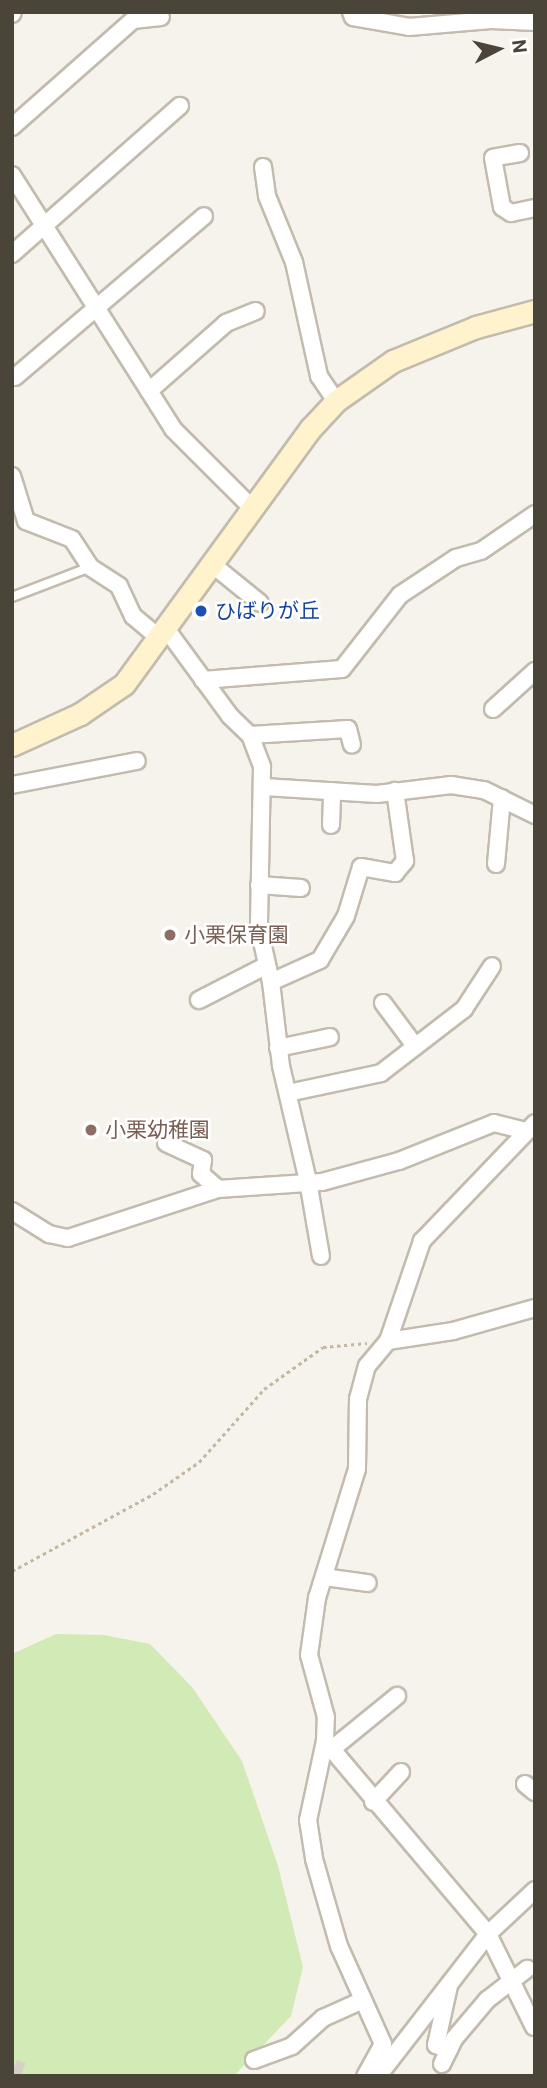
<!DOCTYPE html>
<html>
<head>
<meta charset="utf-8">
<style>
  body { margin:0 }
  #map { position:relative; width:547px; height:2088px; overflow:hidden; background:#f6f3ec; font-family:Roboto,"Noto Sans JP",sans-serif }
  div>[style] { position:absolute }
  .green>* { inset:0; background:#d2eab5 }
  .highway-tunnel>* { height:28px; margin-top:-14px; transform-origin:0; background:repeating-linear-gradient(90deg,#d4d0c8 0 28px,transparent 0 42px) }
  .path>* { height:2.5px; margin-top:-1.25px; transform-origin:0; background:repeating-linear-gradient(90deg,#c4b79f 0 3.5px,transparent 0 7px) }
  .roads { filter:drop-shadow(2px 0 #c2bbae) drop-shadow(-2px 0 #c2bbae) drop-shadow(0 2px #c2bbae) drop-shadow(0 -2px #c2bbae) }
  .lane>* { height:8px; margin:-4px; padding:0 4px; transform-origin:4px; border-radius:4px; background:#fff }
  .street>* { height:16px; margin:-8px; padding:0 8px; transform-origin:8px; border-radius:8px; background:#fff }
  .secondary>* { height:21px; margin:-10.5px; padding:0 10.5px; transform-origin:10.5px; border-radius:10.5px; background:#fff3cd }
  .dots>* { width:19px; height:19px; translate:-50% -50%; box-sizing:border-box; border:4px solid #fff; border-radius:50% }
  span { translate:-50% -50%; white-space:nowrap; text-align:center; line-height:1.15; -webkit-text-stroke:5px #fff; paint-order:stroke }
  .transit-label { font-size:21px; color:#164399 }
  .left { translate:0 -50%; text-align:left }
  .education-label { font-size:21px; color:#785e54 }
  .frame { position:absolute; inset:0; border:14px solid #4b4439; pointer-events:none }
  .north { position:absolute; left:463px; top:14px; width:70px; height:70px; -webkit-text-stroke:5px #fff; paint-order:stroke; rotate:83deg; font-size:19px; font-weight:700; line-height:28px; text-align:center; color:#4b4439 }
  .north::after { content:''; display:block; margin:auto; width:24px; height:32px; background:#4b4439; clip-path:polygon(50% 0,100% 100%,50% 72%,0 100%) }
</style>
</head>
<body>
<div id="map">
  <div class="green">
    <div style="clip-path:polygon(56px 1634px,104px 1635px,150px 1644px,192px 1687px,242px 1761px,278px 1866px,303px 1967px,291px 2016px,234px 2076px,12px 2076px,12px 1654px)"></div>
  </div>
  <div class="highway-tunnel">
    <div style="left:12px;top:2073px;width:9px;rotate:21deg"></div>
  </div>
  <div class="path">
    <div style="left:12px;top:1571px;width:161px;rotate:-28.6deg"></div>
    <div style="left:153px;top:1494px;width:56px;rotate:-34.8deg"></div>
    <div style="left:199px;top:1462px;width:98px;rotate:-48.3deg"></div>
    <div style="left:264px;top:1389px;width:72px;rotate:-35.4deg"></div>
    <div style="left:323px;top:1347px;width:44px;rotate:-5.2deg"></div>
  </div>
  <div class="roads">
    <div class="lane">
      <div style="left:12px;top:597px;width:84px;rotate:-21deg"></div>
    </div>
    <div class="street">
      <div style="left:351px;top:12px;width:5px;rotate:68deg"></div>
      <div style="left:353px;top:17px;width:57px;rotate:10.1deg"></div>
      <div style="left:409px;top:27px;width:82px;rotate:-4.9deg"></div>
      <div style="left:491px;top:20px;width:44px;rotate:2.6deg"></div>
      <div style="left:12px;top:14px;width:2px;rotate:-63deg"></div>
      <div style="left:12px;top:127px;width:162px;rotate:-41.5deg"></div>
      <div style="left:133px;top:20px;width:28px;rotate:-6deg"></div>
      <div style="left:520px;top:153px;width:27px;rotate:170deg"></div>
      <div style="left:493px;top:158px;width:50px;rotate:79.6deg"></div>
      <div style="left:502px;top:207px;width:11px;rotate:34deg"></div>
      <div style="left:511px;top:213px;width:25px;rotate:-12deg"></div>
      <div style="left:263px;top:167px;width:29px;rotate:82deg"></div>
      <div style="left:267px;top:196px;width:71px;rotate:67.8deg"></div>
      <div style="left:294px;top:262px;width:117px;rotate:77.6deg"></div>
      <div style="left:319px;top:376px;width:30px;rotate:56deg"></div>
      <div style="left:12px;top:175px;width:301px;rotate:57.6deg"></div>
      <div style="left:173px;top:429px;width:112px;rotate:45deg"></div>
      <div style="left:12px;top:254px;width:224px;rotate:-41.4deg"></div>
      <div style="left:15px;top:377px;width:248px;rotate:-40.4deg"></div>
      <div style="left:149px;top:391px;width:103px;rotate:-41.4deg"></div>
      <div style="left:226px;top:323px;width:32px;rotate:-22deg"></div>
      <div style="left:12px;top:476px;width:47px;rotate:72.7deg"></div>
      <div style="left:26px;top:521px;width:49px;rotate:21.4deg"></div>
      <div style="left:72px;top:539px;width:33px;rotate:57deg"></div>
      <div style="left:90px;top:567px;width:35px;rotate:33deg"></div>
      <div style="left:119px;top:586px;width:33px;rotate:65deg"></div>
      <div style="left:133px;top:616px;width:35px;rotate:40deg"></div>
      <div style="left:213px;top:565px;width:60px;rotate:39deg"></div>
      <div style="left:167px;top:630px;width:107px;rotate:53.8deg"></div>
      <div style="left:230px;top:716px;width:28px;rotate:44deg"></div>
      <div style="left:250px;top:735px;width:34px;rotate:69deg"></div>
      <div style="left:262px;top:767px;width:161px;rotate:91.1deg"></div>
      <div style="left:259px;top:928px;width:55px;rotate:77.5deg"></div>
      <div style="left:271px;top:982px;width:85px;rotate:83.2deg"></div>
      <div style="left:281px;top:1066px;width:118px;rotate:76.8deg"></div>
      <div style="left:308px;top:1181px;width:76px;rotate:80.2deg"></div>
      <div style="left:203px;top:680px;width:139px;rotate:-4.5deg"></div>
      <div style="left:342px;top:669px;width:94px;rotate:-51.9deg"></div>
      <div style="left:400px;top:595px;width:67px;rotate:-33.5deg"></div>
      <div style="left:456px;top:558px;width:26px;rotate:-16deg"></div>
      <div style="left:481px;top:551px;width:65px;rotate:-34.4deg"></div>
      <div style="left:493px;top:709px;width:57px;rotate:-42.1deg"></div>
      <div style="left:250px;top:735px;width:98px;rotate:-3.5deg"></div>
      <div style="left:348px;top:729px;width:16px;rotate:76deg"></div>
      <div style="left:12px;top:785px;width:127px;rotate:-10.9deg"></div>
      <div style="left:264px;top:787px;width:113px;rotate:3.5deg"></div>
      <div style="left:377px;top:794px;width:75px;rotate:-6.9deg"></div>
      <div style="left:451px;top:785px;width:33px;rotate:9deg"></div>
      <div style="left:484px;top:790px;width:57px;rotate:26.1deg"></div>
      <div style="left:331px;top:825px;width:34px;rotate:-88deg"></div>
      <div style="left:496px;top:864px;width:66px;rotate:-84.8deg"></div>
      <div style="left:259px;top:885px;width:42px;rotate:4.1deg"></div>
      <div style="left:271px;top:982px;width:54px;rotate:-24.2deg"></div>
      <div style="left:320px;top:960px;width:51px;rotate:-59.4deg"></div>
      <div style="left:346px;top:916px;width:51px;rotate:-73deg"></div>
      <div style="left:361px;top:867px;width:35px;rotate:10deg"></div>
      <div style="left:395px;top:873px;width:16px;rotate:-50deg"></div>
      <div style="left:405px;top:861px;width:71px;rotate:-98.1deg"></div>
      <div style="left:199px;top:1000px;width:76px;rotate:-27.2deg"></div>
      <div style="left:383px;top:1003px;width:54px;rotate:53.3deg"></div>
      <div style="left:278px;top:1048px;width:53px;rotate:-11.9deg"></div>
      <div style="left:288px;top:1093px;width:95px;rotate:-12.1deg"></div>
      <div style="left:381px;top:1073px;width:105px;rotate:-37.6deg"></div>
      <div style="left:464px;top:1009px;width:51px;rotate:-56.9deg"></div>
      <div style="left:166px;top:1143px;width:41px;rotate:24.7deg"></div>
      <div style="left:203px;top:1160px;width:14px;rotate:98deg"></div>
      <div style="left:201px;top:1174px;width:23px;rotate:41deg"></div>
      <div style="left:12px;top:1211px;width:44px;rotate:31.9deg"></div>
      <div style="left:49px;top:1234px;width:19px;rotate:12deg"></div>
      <div style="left:68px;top:1238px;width:158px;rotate:-18.1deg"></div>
      <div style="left:218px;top:1189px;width:104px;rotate:-3.9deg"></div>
      <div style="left:322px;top:1182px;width:80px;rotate:-15.3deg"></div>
      <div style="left:399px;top:1161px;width:102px;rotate:-21.8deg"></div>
      <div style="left:494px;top:1123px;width:33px;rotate:14deg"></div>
      <div style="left:388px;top:1341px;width:66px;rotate:-8.7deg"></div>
      <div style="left:453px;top:1331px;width:85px;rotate:-15.7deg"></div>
      <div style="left:324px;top:1577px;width:44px;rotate:7.8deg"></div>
      <div style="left:325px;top:1741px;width:81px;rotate:102.1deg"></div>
      <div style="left:308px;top:1820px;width:39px;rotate:81deg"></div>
      <div style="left:314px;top:1859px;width:91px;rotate:74deg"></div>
      <div style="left:339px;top:1946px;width:107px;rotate:65.8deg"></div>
      <div style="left:383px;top:2044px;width:37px;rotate:119deg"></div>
      <div style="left:332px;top:1749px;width:84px;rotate:-39.2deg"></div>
      <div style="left:525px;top:1784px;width:13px;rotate:39deg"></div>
      <div style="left:373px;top:1802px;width:41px;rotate:-47deg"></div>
      <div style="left:534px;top:2027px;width:104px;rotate:-116.3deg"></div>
      <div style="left:488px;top:1934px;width:253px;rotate:-130.2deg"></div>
      <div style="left:325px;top:1741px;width:24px;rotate:-88deg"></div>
      <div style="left:326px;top:1717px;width:64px;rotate:-105.3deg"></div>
      <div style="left:309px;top:1655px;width:58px;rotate:-82deg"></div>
      <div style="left:317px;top:1598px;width:135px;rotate:-72.8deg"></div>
      <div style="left:357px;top:1469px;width:70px;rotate:-89.2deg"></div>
      <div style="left:358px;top:1399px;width:34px;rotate:-75deg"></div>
      <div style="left:367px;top:1366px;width:33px;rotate:-50deg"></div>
      <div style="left:388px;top:1341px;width:106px;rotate:-71.2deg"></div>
      <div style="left:422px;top:1241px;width:163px;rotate:-46.2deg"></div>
      <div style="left:449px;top:2050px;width:14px;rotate:-159deg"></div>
      <div style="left:436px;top:2045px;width:60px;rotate:-77.6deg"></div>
      <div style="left:254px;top:2060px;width:40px;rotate:-20.2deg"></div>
      <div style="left:292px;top:2046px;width:42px;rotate:-42.1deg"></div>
      <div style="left:323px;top:2018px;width:44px;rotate:-24.2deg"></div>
      <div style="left:442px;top:2064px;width:28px;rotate:-64deg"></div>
      <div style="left:454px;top:2039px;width:51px;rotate:-49.8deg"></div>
      <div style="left:487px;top:2000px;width:51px;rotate:-37.8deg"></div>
      <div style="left:378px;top:2076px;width:180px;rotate:-52.2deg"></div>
      <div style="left:488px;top:1934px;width:64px;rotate:-43.1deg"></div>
    </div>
    <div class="secondary">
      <div style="left:12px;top:745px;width:75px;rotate:-24.5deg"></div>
      <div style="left:80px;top:714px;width:53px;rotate:-34.3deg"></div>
      <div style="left:124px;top:684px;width:316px;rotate:-53.9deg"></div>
      <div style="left:310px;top:429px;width:38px;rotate:-47deg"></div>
      <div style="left:336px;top:401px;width:70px;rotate:-35.1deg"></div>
      <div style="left:393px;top:361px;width:90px;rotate:-22.3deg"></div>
      <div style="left:476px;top:327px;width:61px;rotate:-15.2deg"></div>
    </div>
  </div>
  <div class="dots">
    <div style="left:201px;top:611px;background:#1a4fb4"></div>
    <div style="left:170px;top:935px;background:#8d6e63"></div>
    <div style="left:91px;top:1130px;background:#8d6e63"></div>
  </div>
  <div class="transit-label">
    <span class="left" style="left:215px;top:611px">ひばりが丘</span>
  </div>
  <div class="education-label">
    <span class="left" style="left:184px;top:935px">小栗保育園</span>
    <span class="left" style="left:105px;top:1130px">小栗幼稚園</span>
  </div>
  <div class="frame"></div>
  <div class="north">N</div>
</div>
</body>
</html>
